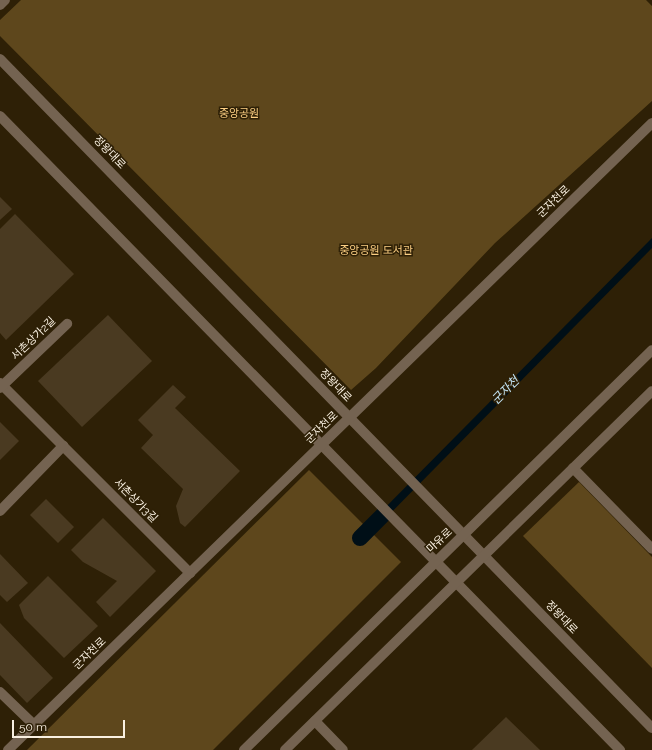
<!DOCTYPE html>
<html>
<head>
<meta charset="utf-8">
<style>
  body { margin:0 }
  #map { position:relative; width:652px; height:750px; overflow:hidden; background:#2e2006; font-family:Raleway,"Noto Sans KR",sans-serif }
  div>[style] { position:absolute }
  .green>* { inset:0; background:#5e471c }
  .water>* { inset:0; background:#000f17 }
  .canal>* { height:16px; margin:-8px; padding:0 8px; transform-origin:8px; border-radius:8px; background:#000f17 }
  .building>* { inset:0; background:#4a3a21 }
  .minor>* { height:10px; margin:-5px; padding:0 5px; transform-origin:5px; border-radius:5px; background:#746351 }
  span { translate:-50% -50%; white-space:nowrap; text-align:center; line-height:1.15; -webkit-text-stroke:3px #2e2006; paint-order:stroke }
  .park-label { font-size:11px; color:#fccf83 }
  .street-label { font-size:11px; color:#f9f0e1 }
  .water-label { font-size:12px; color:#c5e7f9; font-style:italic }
  .scale { position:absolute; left:12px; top:720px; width:113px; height:18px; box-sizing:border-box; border:2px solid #f9f0e1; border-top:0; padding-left:5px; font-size:12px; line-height:14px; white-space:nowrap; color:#f9f0e1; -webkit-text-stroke:3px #2e2006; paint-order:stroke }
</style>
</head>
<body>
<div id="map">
  <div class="green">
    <div style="clip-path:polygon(21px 0,646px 0,652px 6px,652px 101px,495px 243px,376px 368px,351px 390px,0 36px,0 20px)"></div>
    <div style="clip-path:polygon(309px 470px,401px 562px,213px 750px,27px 750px)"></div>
    <div style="clip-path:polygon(579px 482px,652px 557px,652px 668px,523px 536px)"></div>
  </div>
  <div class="water">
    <div style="clip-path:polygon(652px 238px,652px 248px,371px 533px,366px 527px)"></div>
  </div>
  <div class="canal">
    <div style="left:360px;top:538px;width:34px;rotate:-45deg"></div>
  </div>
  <div class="building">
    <div style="clip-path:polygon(0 197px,12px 209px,0 220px)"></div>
    <div style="clip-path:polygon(15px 214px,74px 274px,6px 340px,0 333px,0 229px)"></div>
    <div style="clip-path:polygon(108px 315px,152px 361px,82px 427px,38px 381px)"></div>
    <div style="clip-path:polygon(173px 385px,186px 397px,175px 408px,240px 471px,185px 527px,180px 523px,176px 506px,183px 489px,141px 448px,153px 435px,138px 420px)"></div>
    <div style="clip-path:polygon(0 422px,19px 441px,0 460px)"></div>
    <div style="clip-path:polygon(46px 499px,74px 527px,58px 543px,30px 515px)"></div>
    <div style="clip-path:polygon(103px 518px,156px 571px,110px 617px,96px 602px,117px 581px,83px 562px,71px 550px)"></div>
    <div style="clip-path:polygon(0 554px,28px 583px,7px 602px,0 595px)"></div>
    <div style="clip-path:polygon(48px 576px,98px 626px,64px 658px,24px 618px,19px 605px)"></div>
    <div style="clip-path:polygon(0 623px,53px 678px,27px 703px,0 675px)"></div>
    <div style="clip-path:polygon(506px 717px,540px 750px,472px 750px)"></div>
  </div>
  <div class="minor">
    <div style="left:0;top:5px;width:7px;rotate:-45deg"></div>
    <div style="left:0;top:59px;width:934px;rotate:45.74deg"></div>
    <div style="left:0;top:116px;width:887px;rotate:45.64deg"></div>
    <div style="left:0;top:383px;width:269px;rotate:45deg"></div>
    <div style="left:0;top:388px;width:93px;rotate:-43.7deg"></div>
    <div style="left:573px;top:468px;width:113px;rotate:45.7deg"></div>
    <div style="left:0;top:511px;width:91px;rotate:-45.9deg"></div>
    <div style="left:0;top:692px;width:47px;rotate:44.1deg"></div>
    <div style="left:315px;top:721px;width:40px;rotate:46deg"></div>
    <div style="left:8px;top:750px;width:899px;rotate:-44.23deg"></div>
    <div style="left:244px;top:750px;width:571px;rotate:-44.43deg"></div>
    <div style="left:285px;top:750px;width:513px;rotate:-44.37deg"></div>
  </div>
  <div class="park-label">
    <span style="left:239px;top:114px">중앙공원</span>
    <span style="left:376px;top:251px">중앙공원 도서관</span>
  </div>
  <div class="street-label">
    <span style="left:109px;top:153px;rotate:46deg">정왕대로</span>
    <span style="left:554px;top:202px;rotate:-44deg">군자천로</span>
    <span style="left:34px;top:339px;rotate:-44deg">서촌상가2길</span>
    <span style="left:335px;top:386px;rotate:46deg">정왕대로</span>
    <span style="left:322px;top:428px;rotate:-44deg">군자천로</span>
    <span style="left:135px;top:501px;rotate:45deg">서촌상가3길</span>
    <span style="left:440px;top:541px;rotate:-43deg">마유로</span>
    <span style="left:561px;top:618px;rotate:46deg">정왕대로</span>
    <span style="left:90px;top:654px;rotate:-44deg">군자천로</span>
  </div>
  <div class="water-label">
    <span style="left:506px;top:391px;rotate:-45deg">군자천</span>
  </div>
  <div class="scale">50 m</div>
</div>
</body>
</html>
